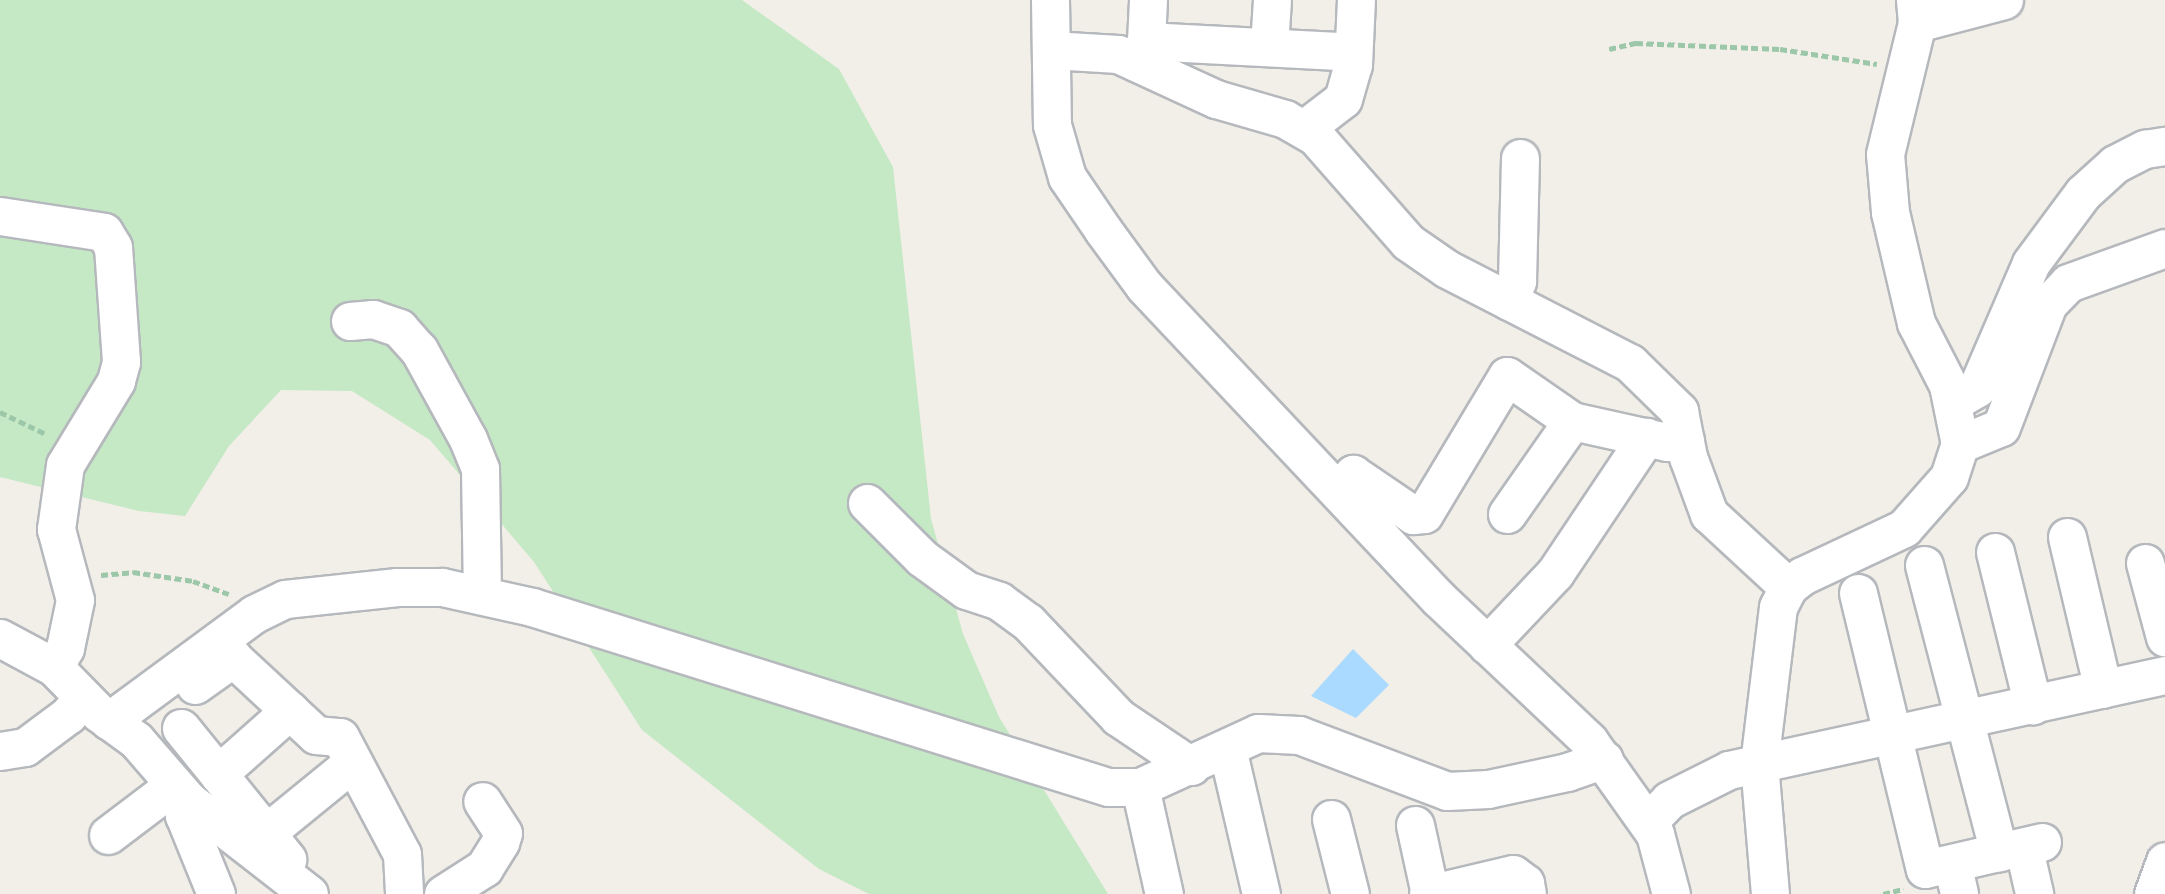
<!DOCTYPE html>
<html>
<head>
<meta charset="utf-8">
<style>
  body { margin:0 }
  #map { position:relative; width:2165px; height:894px; overflow:hidden; background:#f1efe8; font-family:Raleway,sans-serif }
  div>[style] { position:absolute }
  .green>* { inset:0; background:#c5e8c5 }
  .water>* { inset:0; background:#aadaff }
  .path>* { height:4.5px; margin-top:-2.25px; transform-origin:0; background:repeating-linear-gradient(90deg,#9cc7a9 0 7px,transparent 0 10.5px) }
  .roads { filter:drop-shadow(2px 0 #b5b8bc) drop-shadow(-2px 0 #b5b8bc) drop-shadow(0 2px #b5b8bc) drop-shadow(0 -2px #b5b8bc) }
  .minor>* { height:37px; margin:-18.5px; padding:0 18.5px; transform-origin:18.5px; border-radius:18.5px; background:#fff }
  span { translate:-50% -50%; white-space:nowrap; text-align:center; line-height:1.15; -webkit-text-stroke:5px #fff; paint-order:stroke }
</style>
</head>
<body>
<div id="map">
  <div class="green">
    <div style="clip-path:polygon(0 0,742px 0,839px 69px,893px 167px,931px 519px,963px 634px,999px 717px,1108px 894px,869px 894px,819px 869px,642px 730px,534px 562px,430px 440px,352px 391px,281px 390px,229px 446px,185px 516px,139px 511px,0 477px)"></div>
  </div>
  <div class="water">
    <div style="clip-path:polygon(1353px 649px,1389px 685px,1356px 718px,1311px 696px)"></div>
  </div>
  <div class="path">
    <div style="left:1609px;top:49px;width:28px;rotate:-13deg"></div>
    <div style="left:1636px;top:43px;width:144px;rotate:2.4deg"></div>
    <div style="left:1780px;top:49px;width:98px;rotate:8.8deg"></div>
    <div style="left:0;top:412px;width:51px;rotate:25.6deg"></div>
    <div style="left:101px;top:575px;width:32px;rotate:-5deg"></div>
    <div style="left:133px;top:572px;width:61px;rotate:8.5deg"></div>
    <div style="left:193px;top:581px;width:38px;rotate:20deg"></div>
    <div style="left:1883px;top:894px;width:21px;rotate:-14deg"></div>
  </div>
  <div class="roads">
    <div class="minor">
      <div style="left:1050px;top:0;width:125px;rotate:89.1deg"></div>
      <div style="left:1052px;top:125px;width:54px;rotate:73.9deg"></div>
      <div style="left:1067px;top:177px;width:64px;rotate:55.8deg"></div>
      <div style="left:1103px;top:230px;width:69px;rotate:53.8deg"></div>
      <div style="left:1144px;top:286px;width:429px;rotate:46.7deg"></div>
      <div style="left:1438px;top:598px;width:208px;rotate:43.4deg"></div>
      <div style="left:1589px;top:741px;width:114px;rotate:54.6deg"></div>
      <div style="left:1655px;top:834px;width:62px;rotate:75.1deg"></div>
      <div style="left:1917px;top:23px;width:90px;rotate:-14.8deg"></div>
      <div style="left:1146px;top:41px;width:207px;rotate:3deg"></div>
      <div style="left:1269px;top:46px;width:46px;rotate:-86.3deg"></div>
      <div style="left:1051px;top:50px;width:67px;rotate:3.4deg"></div>
      <div style="left:1118px;top:54px;width:108px;rotate:24.7deg"></div>
      <div style="left:1216px;top:99px;width:72px;rotate:16.2deg"></div>
      <div style="left:1285px;top:119px;width:34px;rotate:30deg"></div>
      <div style="left:1315px;top:136px;width:141px;rotate:48.7deg"></div>
      <div style="left:1408px;top:242px;width:47px;rotate:34.7deg"></div>
      <div style="left:1447px;top:269px;width:206px;rotate:27.2deg"></div>
      <div style="left:1630px;top:363px;width:69px;rotate:44.4deg"></div>
      <div style="left:1679px;top:411px;width:47px;rotate:78.9deg"></div>
      <div style="left:1688px;top:457px;width:61px;rotate:69.8deg"></div>
      <div style="left:1709px;top:514px;width:108px;rotate:42.7deg"></div>
      <div style="left:1136px;top:62px;width:23px;rotate:-65deg"></div>
      <div style="left:1146px;top:41px;width:41px;rotate:-87.2deg"></div>
      <div style="left:1304px;top:129px;width:49px;rotate:-37.6deg"></div>
      <div style="left:1343px;top:99px;width:35px;rotate:-74deg"></div>
      <div style="left:1353px;top:65px;width:65px;rotate:-87.4deg"></div>
      <div style="left:0;top:216px;width:105px;rotate:8.7deg"></div>
      <div style="left:104px;top:232px;width:17px;rotate:59deg"></div>
      <div style="left:113px;top:247px;width:115px;rotate:86deg"></div>
      <div style="left:121px;top:362px;width:20px;rotate:105deg"></div>
      <div style="left:116px;top:381px;width:98px;rotate:121.3deg"></div>
      <div style="left:65px;top:465px;width:65px;rotate:98deg"></div>
      <div style="left:56px;top:529px;width:73px;rotate:75deg"></div>
      <div style="left:75px;top:600px;width:49px;rotate:101.8deg"></div>
      <div style="left:65px;top:648px;width:22px;rotate:120deg"></div>
      <div style="left:1509px;top:301px;width:22px;rotate:-68deg"></div>
      <div style="left:1517px;top:281px;width:123px;rotate:-88.6deg"></div>
      <div style="left:350px;top:321px;width:23px;rotate:-5deg"></div>
      <div style="left:373px;top:319px;width:28px;rotate:19deg"></div>
      <div style="left:399px;top:328px;width:30px;rotate:48deg"></div>
      <div style="left:419px;top:350px;width:102px;rotate:61.2deg"></div>
      <div style="left:468px;top:439px;width:32px;rotate:68deg"></div>
      <div style="left:480px;top:469px;width:125px;rotate:89.1deg"></div>
      <div style="left:1953px;top:402px;width:28px;rotate:-30deg"></div>
      <div style="left:1977px;top:388px;width:136px;rotate:-66.6deg"></div>
      <div style="left:2031px;top:263px;width:87px;rotate:-53.4deg"></div>
      <div style="left:2083px;top:193px;width:43px;rotate:-42.2deg"></div>
      <div style="left:2115px;top:164px;width:34px;rotate:-27deg"></div>
      <div style="left:2145px;top:149px;width:20px;rotate:-9deg"></div>
      <div style="left:1960px;top:444px;width:44px;rotate:-22.5deg"></div>
      <div style="left:2001px;top:427px;width:132px;rotate:-69.1deg"></div>
      <div style="left:2048px;top:304px;width:29px;rotate:-46deg"></div>
      <div style="left:2068px;top:283px;width:103px;rotate:-19.8deg"></div>
      <div style="left:1337px;top:490px;width:23px;rotate:-45deg"></div>
      <div style="left:1353px;top:474px;width:73px;rotate:34.3deg"></div>
      <div style="left:1413px;top:515px;width:11px;rotate:-5deg"></div>
      <div style="left:1424px;top:514px;width:161px;rotate:-59deg"></div>
      <div style="left:1507px;top:376px;width:79px;rotate:34.7deg"></div>
      <div style="left:1572px;top:421px;width:97px;rotate:12.5deg"></div>
      <div style="left:1667px;top:442px;width:18px;rotate:-6deg"></div>
      <div style="left:867px;top:503px;width:78px;rotate:45deg"></div>
      <div style="left:922px;top:558px;width:54px;rotate:36deg"></div>
      <div style="left:966px;top:590px;width:35px;rotate:18deg"></div>
      <div style="left:999px;top:601px;width:36px;rotate:36deg"></div>
      <div style="left:1028px;top:622px;width:131px;rotate:46.5deg"></div>
      <div style="left:1118px;top:717px;width:88px;rotate:33.9deg"></div>
      <div style="left:1507px;top:514px;width:113px;rotate:-55deg"></div>
      <div style="left:2067px;top:537px;width:156px;rotate:76.7deg"></div>
      <div style="left:1995px;top:552px;width:158px;rotate:76.1deg"></div>
      <div style="left:2145px;top:563px;width:77px;rotate:74.9deg"></div>
      <div style="left:1924px;top:565px;width:297px;rotate:75.4deg"></div>
      <div style="left:1858px;top:593px;width:284px;rotate:76.4deg"></div>
      <div style="left:1925px;top:869px;width:120px;rotate:-13deg"></div>
      <div style="left:0;top:638px;width:61px;rotate:28.2deg"></div>
      <div style="left:54px;top:667px;width:64px;rotate:45.6deg"></div>
      <div style="left:99px;top:713px;width:46px;rotate:36.1deg"></div>
      <div style="left:136px;top:740px;width:79px;rotate:49.1deg"></div>
      <div style="left:188px;top:800px;width:153px;rotate:37.8deg"></div>
      <div style="left:1487px;top:645px;width:99px;rotate:-46.6deg"></div>
      <div style="left:1555px;top:573px;width:164px;rotate:-56.2deg"></div>
      <div style="left:195px;top:685px;width:47px;rotate:-35.4deg"></div>
      <div style="left:233px;top:658px;width:113px;rotate:42.9deg"></div>
      <div style="left:316px;top:735px;width:24px;rotate:5deg"></div>
      <div style="left:340px;top:737px;width:132px;rotate:62.1deg"></div>
      <div style="left:402px;top:854px;width:39px;rotate:87deg"></div>
      <div style="left:109px;top:721px;width:180px;rotate:-36.4deg"></div>
      <div style="left:254px;top:614px;width:34px;rotate:-26deg"></div>
      <div style="left:285px;top:599px;width:113px;rotate:-6.1deg"></div>
      <div style="left:397px;top:587px;width:45px"></div>
      <div style="left:442px;top:587px;width:92px;rotate:12.5deg"></div>
      <div style="left:532px;top:607px;width:603px;rotate:17.35deg"></div>
      <div style="left:1108px;top:787px;width:32px"></div>
      <div style="left:1140px;top:787px;width:130px;rotate:-24.6deg"></div>
      <div style="left:1258px;top:733px;width:41px;rotate:2.8deg"></div>
      <div style="left:1299px;top:735px;width:158px;rotate:20.7deg"></div>
      <div style="left:1447px;top:791px;width:41px;rotate:-2.8deg"></div>
      <div style="left:1488px;top:789px;width:81px;rotate:-12.1deg"></div>
      <div style="left:1567px;top:772px;width:39px;rotate:-19deg"></div>
      <div style="left:181px;top:728px;width:169px;rotate:51deg"></div>
      <div style="left:1227px;top:748px;width:150px;rotate:76.9deg"></div>
      <div style="left:0;top:751px;width:25px;rotate:-9deg"></div>
      <div style="left:25px;top:747px;width:54px;rotate:-36.7deg"></div>
      <div style="left:68px;top:715px;width:23px;rotate:-50deg"></div>
      <div style="left:218px;top:774px;width:96px;rotate:-41.6deg"></div>
      <div style="left:1140px;top:787px;width:110px;rotate:77.4deg"></div>
      <div style="left:188px;top:800px;width:16px;rotate:105deg"></div>
      <div style="left:184px;top:815px;width:85px;rotate:67.9deg"></div>
      <div style="left:1331px;top:819px;width:77px;rotate:75.8deg"></div>
      <div style="left:1648px;top:822px;width:30px;rotate:-46deg"></div>
      <div style="left:1669px;top:800px;width:67px;rotate:-26.6deg"></div>
      <div style="left:1729px;top:770px;width:446px;rotate:-12.3deg"></div>
      <div style="left:1415px;top:825px;width:71px;rotate:77.7deg"></div>
      <div style="left:266px;top:833px;width:112px;rotate:-39.2deg"></div>
      <div style="left:108px;top:835px;width:83px;rotate:-37.1deg"></div>
      <div style="left:2026px;top:858px;width:37px;rotate:77deg"></div>
      <div style="left:1955px;top:876px;width:18px;rotate:77deg"></div>
      <div style="left:443px;top:894px;width:49px;rotate:-32.4deg"></div>
      <div style="left:484px;top:868px;width:31px;rotate:-58deg"></div>
      <div style="left:500px;top:842px;width:9px;rotate:-72deg"></div>
      <div style="left:503px;top:833px;width:38px;rotate:-123deg"></div>
      <div style="left:1428px;top:894px;width:87px;rotate:-13.2deg"></div>
      <div style="left:1513px;top:874px;width:15px;rotate:37deg"></div>
      <div style="left:1525px;top:883px;width:11px;rotate:80deg"></div>
      <div style="left:1770px;top:894px;width:130px;rotate:-94.8deg"></div>
      <div style="left:1759px;top:764px;width:158px;rotate:-83.1deg"></div>
      <div style="left:1778px;top:607px;width:22px;rotate:-63deg"></div>
      <div style="left:1788px;top:587px;width:18px;rotate:-38deg"></div>
      <div style="left:1802px;top:576px;width:113px;rotate:-25.2deg"></div>
      <div style="left:1904px;top:528px;width:68px;rotate:-48.6deg"></div>
      <div style="left:1949px;top:477px;width:35px;rotate:-72deg"></div>
      <div style="left:1960px;top:444px;width:60px;rotate:-101.5deg"></div>
      <div style="left:1948px;top:385px;width:70px;rotate:-117.3deg"></div>
      <div style="left:1916px;top:323px;width:114px;rotate:-103.2deg"></div>
      <div style="left:1890px;top:212px;width:58px;rotate:-94.9deg"></div>
      <div style="left:1885px;top:154px;width:135px;rotate:-76.3deg"></div>
      <div style="left:1917px;top:23px;width:23px;rotate:-95deg"></div>
      <div style="left:2153px;top:894px;width:35px;rotate:-70deg"></div>
    </div>
  </div>
</div>
</body>
</html>
